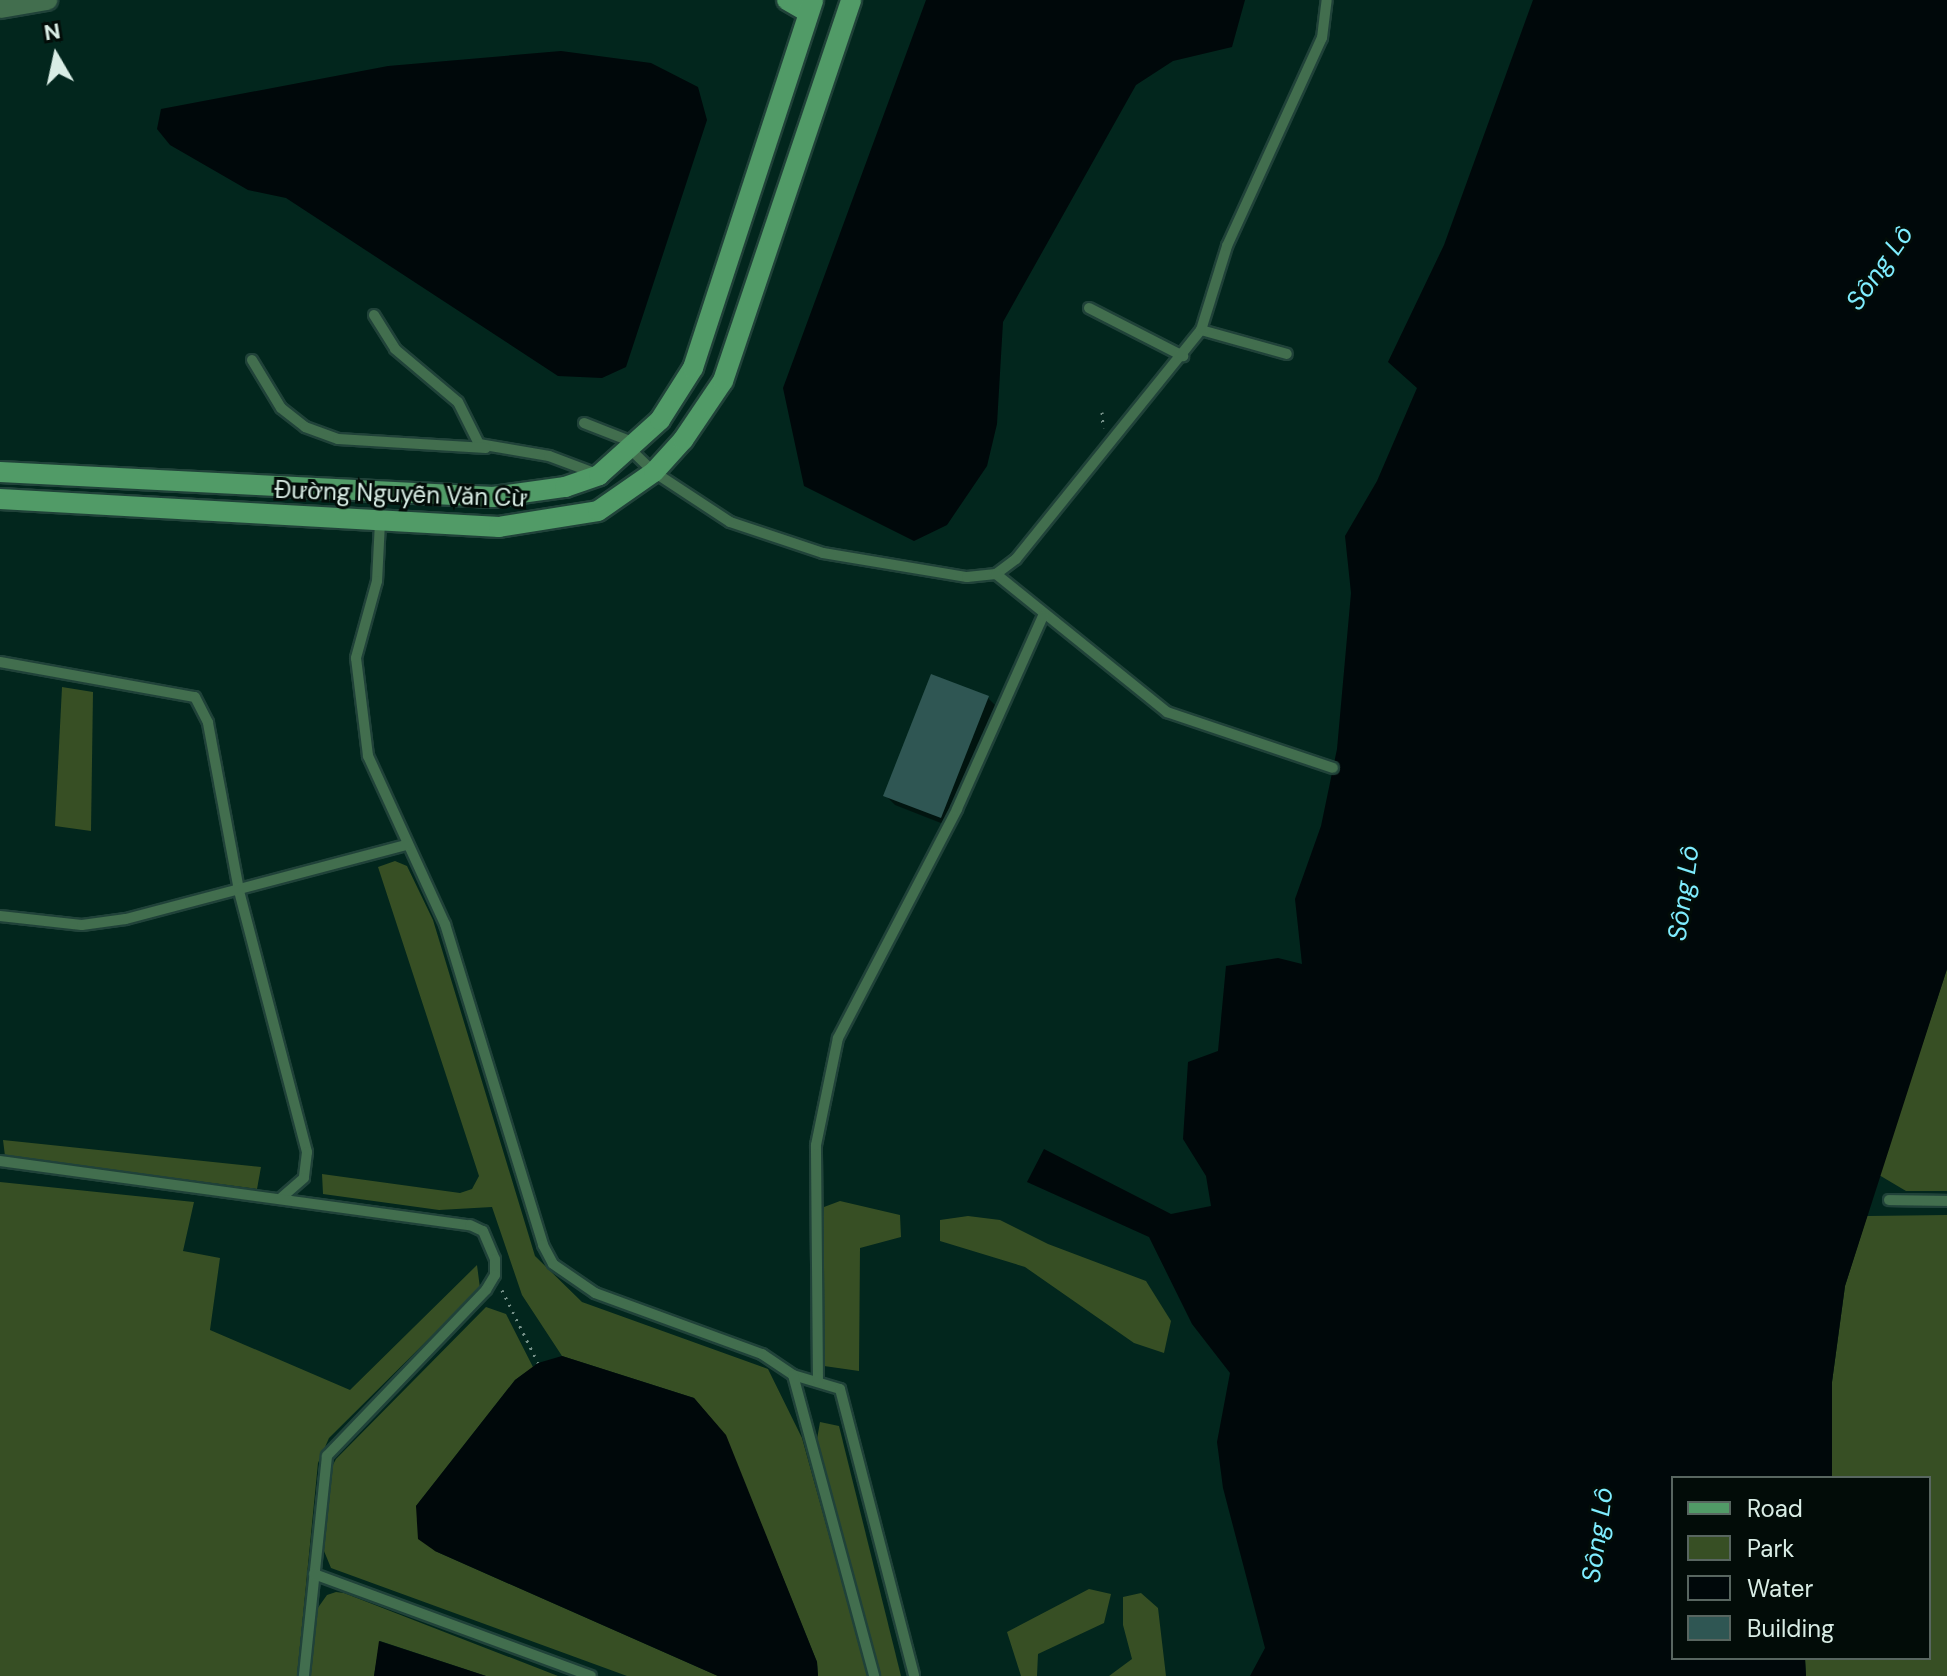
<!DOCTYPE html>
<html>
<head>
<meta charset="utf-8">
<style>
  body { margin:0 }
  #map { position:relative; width:1947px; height:1676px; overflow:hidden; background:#02261d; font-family:"DM Sans",sans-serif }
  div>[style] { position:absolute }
  .green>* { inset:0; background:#374f24 }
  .water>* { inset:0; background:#00080a }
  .shadow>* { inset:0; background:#0007 }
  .building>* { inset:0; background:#2f5653 }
  .path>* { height:3px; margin-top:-1.5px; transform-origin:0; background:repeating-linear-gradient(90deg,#769189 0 2px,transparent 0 8px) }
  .roads { filter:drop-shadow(2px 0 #204239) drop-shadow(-2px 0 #204239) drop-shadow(0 2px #204239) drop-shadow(0 -2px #204239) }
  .lane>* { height:10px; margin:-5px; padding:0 5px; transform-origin:5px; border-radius:5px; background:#426e4e }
  .street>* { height:20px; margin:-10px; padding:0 10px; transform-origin:10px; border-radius:10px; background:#426e4e }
  .secondary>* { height:20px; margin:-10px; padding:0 10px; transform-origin:10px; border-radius:10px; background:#519b67 }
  span { translate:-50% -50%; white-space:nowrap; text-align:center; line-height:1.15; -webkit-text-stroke:6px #020c08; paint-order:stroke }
  .street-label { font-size:24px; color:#d9ede5 }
  .water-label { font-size:26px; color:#7fedff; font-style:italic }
  .legend { position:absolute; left:1671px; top:1476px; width:260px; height:184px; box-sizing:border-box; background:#020c08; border:2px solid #586660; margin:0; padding:10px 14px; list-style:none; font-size:24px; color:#d9ede5 }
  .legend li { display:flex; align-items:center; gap:16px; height:40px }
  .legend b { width:40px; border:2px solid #586660 }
  .north { position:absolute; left:16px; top:16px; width:80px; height:80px; -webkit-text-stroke:6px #020c08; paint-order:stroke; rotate:351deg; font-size:22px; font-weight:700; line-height:32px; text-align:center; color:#d9ede5 }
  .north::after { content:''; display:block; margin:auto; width:28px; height:36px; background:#d9ede5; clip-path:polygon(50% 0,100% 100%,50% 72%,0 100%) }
</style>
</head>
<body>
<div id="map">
  <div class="green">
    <div style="clip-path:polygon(62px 687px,93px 692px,91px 831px,55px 826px)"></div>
    <div style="clip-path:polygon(395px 861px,407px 866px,433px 920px,535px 1256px,582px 1302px,768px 1369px,802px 1438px,868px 1676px,818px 1676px,817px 1662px,725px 1435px,694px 1398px,562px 1356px,522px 1295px,492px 1207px,439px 1210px,323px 1194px,322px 1174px,460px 1193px,472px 1189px,479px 1176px,378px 867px)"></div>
    <div style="clip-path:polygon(1947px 969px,1947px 1191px,1906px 1191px,1879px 1175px)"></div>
    <div style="clip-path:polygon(3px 1140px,261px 1167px,257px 1189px,5px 1156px)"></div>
    <div style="clip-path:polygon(0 1182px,194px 1202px,183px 1251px,220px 1258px,210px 1330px,350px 1390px,477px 1265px,480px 1288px,329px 1438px,318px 1463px,297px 1676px,0 1676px)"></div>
    <div style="clip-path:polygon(840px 1201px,900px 1215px,901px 1237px,860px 1248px,859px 1371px,824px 1366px,822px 1225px,824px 1207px)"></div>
    <div style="clip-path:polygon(1947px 1215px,1947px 1676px,1806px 1676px,1805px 1658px,1929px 1658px,1929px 1478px,1832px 1478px,1832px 1382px,1845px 1286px,1867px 1216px)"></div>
    <div style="clip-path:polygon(968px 1216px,1000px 1220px,1048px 1244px,1146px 1281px,1171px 1321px,1164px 1353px,1134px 1343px,1025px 1267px,940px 1241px,940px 1220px)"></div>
    <div style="clip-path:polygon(486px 1307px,506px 1314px,533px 1367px,515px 1380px,416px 1506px,435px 1551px,718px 1676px,627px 1676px,331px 1568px,324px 1551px,325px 1501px,327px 1476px,336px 1459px)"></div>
    <div style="clip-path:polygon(820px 1422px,839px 1426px,901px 1676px,880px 1676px,816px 1445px)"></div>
    <div style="clip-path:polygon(1089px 1589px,1111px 1594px,1104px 1623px,1038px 1654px,1037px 1676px,1021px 1676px,1007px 1632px)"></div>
    <div style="clip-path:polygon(336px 1592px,344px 1593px,558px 1676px,486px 1676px,380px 1641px,374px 1676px,310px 1676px,317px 1609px,327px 1595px)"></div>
    <div style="clip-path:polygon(1141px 1593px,1158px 1608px,1166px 1676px,1109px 1676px,1132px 1659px,1123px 1625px,1123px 1597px)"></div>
  </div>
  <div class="water">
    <div style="clip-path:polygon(926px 0,1245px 0,1232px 47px,1173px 61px,1136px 85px,1003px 322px,997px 424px,987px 466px,947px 525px,914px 541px,804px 486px,783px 388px)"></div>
    <div style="clip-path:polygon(1533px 0,1947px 0,1947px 969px,1845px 1286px,1832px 1382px,1832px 1478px,1673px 1478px,1673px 1658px,1805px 1658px,1806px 1676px,1250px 1676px,1265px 1648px,1223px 1488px,1217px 1442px,1230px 1373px,1192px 1324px,1149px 1237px,1027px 1182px,1044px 1149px,1171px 1214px,1211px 1206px,1206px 1176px,1183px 1139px,1188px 1062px,1218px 1051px,1226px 966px,1278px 958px,1302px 964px,1295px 899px,1321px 826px,1337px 749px,1351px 593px,1345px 536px,1377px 481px,1417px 388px,1388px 362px,1444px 245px)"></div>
    <div style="clip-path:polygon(561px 51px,651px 63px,698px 87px,707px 120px,626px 367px,602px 378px,558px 376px,286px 198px,248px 190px,170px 145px,157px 129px,161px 109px,388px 66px)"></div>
    <div style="clip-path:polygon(562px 1356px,694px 1398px,726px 1435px,817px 1662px,818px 1676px,718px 1676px,435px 1551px,418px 1539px,416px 1506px,515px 1380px,538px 1363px)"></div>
    <div style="clip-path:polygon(379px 1641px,486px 1676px,374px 1676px)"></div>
  </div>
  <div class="shadow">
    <div style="clip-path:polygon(988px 698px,998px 708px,951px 827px,895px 805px,885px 795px)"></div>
  </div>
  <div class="building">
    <div style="clip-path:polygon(931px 674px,989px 696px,941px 818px,883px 796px)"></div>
  </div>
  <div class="path">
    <div style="left:1102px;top:412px;width:16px;rotate:86deg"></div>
    <div style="left:502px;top:1290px;width:81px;rotate:63.7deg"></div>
  </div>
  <div class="roads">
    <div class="lane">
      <div style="left:1089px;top:308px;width:106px;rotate:27.1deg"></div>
      <div style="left:374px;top:315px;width:40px;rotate:58deg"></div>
      <div style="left:395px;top:349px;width:82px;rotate:40.1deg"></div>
      <div style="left:458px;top:402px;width:47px;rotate:63.4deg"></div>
      <div style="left:479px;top:444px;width:71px;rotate:9.7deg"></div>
      <div style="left:549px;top:456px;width:51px;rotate:20.6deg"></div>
      <div style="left:1201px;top:330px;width:89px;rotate:15.6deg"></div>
      <div style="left:252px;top:360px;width:56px;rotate:58.9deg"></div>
      <div style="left:281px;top:408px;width:31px;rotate:38deg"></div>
      <div style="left:305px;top:427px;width:35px;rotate:20deg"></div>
      <div style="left:338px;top:439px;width:148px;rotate:3.5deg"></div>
      <div style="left:584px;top:423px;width:55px;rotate:21.4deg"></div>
      <div style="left:631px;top:450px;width:32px;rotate:44deg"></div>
      <div style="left:654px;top:472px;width:91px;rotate:33.3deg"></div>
      <div style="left:730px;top:522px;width:98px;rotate:18.4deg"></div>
      <div style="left:823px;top:553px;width:146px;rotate:9.5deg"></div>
      <div style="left:967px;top:577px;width:29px;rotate:-6deg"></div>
      <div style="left:996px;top:574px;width:25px;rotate:-37deg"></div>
      <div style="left:1016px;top:559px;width:294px;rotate:-51.1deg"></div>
      <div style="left:1201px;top:330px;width:88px;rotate:-72.8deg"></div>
      <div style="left:1227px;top:246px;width:229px;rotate:-65.5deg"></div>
      <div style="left:1322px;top:38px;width:38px;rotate:-83deg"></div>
      <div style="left:380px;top:522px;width:59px;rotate:92.9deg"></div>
      <div style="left:377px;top:581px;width:80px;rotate:105.3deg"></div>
      <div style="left:356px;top:658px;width:99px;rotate:83deg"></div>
      <div style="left:368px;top:756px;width:185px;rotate:65.4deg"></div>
      <div style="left:445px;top:924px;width:336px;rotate:73deg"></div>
      <div style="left:543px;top:1245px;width:21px;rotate:62deg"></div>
      <div style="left:553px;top:1264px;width:51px;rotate:34.6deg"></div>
      <div style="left:595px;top:1293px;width:178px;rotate:20.1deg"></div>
      <div style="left:762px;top:1354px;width:37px;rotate:34deg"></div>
      <div style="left:793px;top:1375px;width:49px;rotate:16.6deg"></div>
      <div style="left:840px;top:1389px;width:296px;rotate:75.5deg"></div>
      <div style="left:996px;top:574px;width:220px;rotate:38.9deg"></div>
      <div style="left:1167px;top:712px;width:175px;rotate:18.6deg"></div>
      <div style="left:0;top:662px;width:198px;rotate:10.2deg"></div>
      <div style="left:195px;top:697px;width:29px;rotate:63deg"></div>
      <div style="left:208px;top:723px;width:171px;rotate:79.5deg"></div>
      <div style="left:239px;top:891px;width:270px;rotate:75.4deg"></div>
      <div style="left:307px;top:1152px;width:26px;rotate:97deg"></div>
      <div style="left:304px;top:1178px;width:32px;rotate:139deg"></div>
      <div style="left:0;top:916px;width:82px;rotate:6.3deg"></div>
      <div style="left:82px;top:925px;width:44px;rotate:-7.8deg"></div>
      <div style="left:126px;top:919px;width:290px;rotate:-14.8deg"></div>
      <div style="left:0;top:1161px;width:474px;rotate:7.8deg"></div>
      <div style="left:470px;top:1225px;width:14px;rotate:25deg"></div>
      <div style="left:483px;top:1231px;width:30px;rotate:67deg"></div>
      <div style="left:495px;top:1259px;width:16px;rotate:90deg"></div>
      <div style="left:495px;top:1275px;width:17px;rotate:121deg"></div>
      <div style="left:486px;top:1290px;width:230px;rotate:133.8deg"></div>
      <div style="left:327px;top:1456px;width:221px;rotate:96deg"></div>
      <div style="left:1889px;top:1200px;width:58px;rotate:1deg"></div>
      <div style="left:793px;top:1375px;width:312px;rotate:74.9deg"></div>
      <div style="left:818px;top:1381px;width:236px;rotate:-90.5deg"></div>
      <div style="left:816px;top:1145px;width:109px;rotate:-78.4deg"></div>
      <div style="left:838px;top:1038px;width:258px;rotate:-62.5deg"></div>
      <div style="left:957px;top:809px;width:211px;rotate:-66deg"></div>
      <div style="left:314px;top:1574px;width:295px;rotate:20.2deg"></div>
    </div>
    <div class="street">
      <div style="left:0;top:8px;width:48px;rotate:-9.7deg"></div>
    </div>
    <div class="secondary">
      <div style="left:787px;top:0;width:24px;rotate:30deg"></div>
      <div style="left:0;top:472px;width:494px;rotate:2.9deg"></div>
      <div style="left:493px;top:497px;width:73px;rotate:-7.9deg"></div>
      <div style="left:565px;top:487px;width:36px;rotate:-19deg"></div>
      <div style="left:599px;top:475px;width:82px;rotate:-42deg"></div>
      <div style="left:660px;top:420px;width:62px;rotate:-57.6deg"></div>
      <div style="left:693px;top:368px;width:387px;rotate:-71.9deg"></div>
      <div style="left:0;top:499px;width:500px;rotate:3.2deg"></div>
      <div style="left:499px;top:527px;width:100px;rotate:-9.2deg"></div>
      <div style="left:598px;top:511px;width:68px;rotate:-34.9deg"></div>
      <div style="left:654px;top:472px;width:43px;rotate:-47.8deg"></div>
      <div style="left:683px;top:440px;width:71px;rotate:-55.9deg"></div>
      <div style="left:723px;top:381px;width:402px;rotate:-71.4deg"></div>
    </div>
  </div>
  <div class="street-label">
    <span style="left:401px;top:494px;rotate:2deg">Đường Nguyễn Văn Cừ</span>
  </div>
  <div class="water-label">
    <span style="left:1880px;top:268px;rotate:-55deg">Sông Lô</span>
    <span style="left:1684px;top:893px;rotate:-82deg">Sông Lô</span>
    <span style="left:1598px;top:1535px;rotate:-82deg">Sông Lô</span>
  </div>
  <ul class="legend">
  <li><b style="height:10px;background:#519b67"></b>Road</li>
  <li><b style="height:22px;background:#374f24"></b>Park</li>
  <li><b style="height:22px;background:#00080a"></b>Water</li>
  <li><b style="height:22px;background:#2f5653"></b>Building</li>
  </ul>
  <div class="north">N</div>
</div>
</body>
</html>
